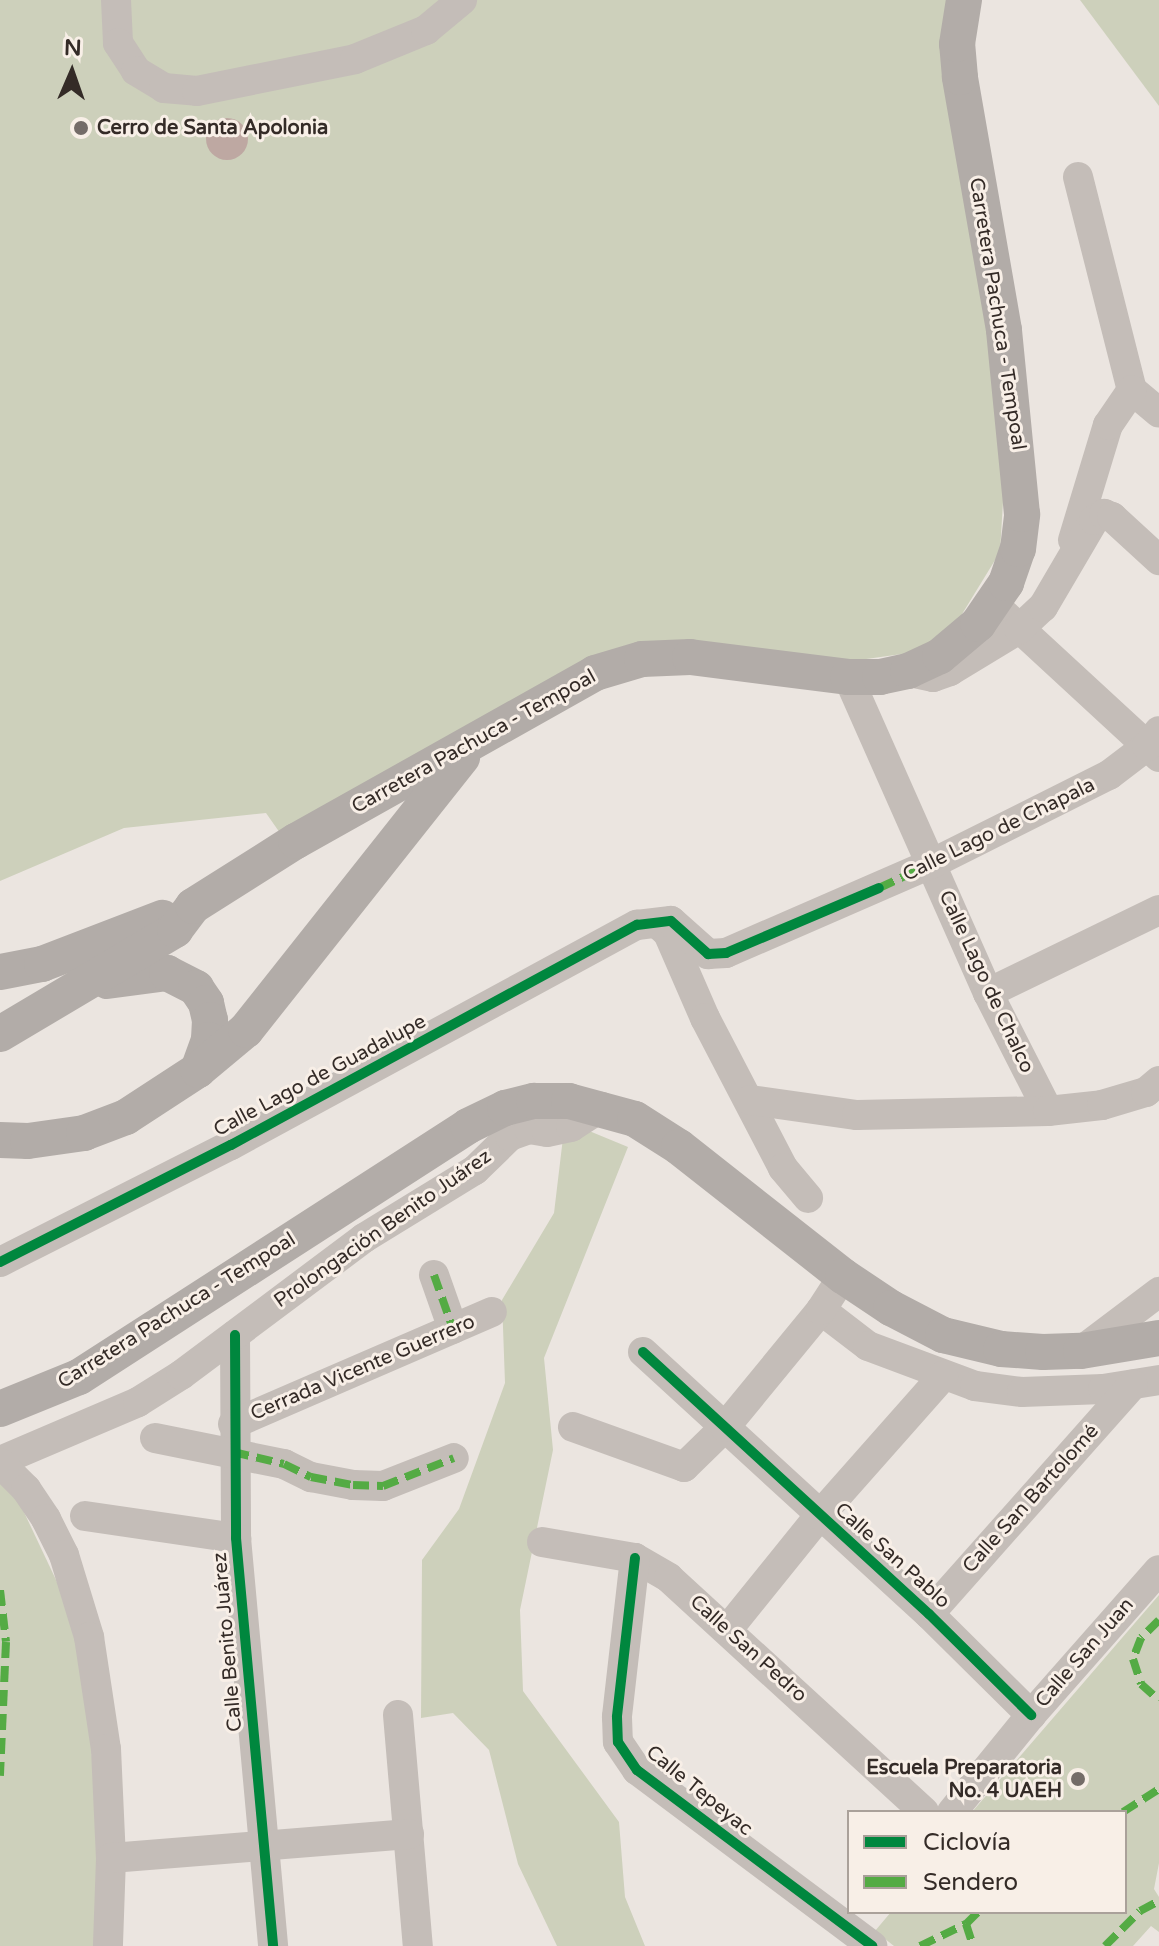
<!DOCTYPE html>
<html>
<head>
<meta charset="utf-8">
<style>
  body { margin:0 }
  #map { position:relative; width:1159px; height:1946px; overflow:hidden; background:#ebe5e0; font-family:"Varela Round",sans-serif }
  div>[style] { position:absolute }
  .green>* { inset:0; background:#cdd0bb }
  .building>* { inset:0; background:#bea8a2 }
  .round { border-radius:50% }
  .minor>* { height:30px; margin:-15px; padding:0 15px; transform-origin:15px; border-radius:15px; background:#c4bdb8 }
  .major>* { height:36px; margin:-18px; padding:0 18px; transform-origin:18px; border-radius:18px; background:#b2aca8 }
  .quiet>* { height:8px; margin-top:-4px; transform-origin:0; background:repeating-linear-gradient(90deg,#54ab44 0 16px,transparent 0 24px) }
  .cycleway>* { height:10px; margin:-5px; padding:0 5px; transform-origin:5px; border-radius:5px; background:#00873e }
  .dots>* { width:22px; height:22px; translate:-50% -50%; box-sizing:border-box; border:4px solid #f8efe7; border-radius:50% }
  span { translate:-50% -50%; white-space:nowrap; text-align:center; line-height:1.15; -webkit-text-stroke:6px #f8efe7; paint-order:stroke }
  .poi-label { font-size:20px; color:#342b27; font-weight:700 }
  .left { translate:0 -50%; text-align:left }
  .right { translate:-100% -50%; text-align:right }
  .street-label { font-size:20px; color:#342b27 }
  .legend { position:absolute; left:847px; top:1810px; width:280px; height:104px; box-sizing:border-box; background:#f8efe7; border:2px solid #aaa19a; margin:0; padding:10px 14px; list-style:none; font-size:24px; color:#342b27 }
  .legend li { display:flex; align-items:center; gap:16px; height:40px }
  .legend b { width:40px; border:2px solid #aaa19a }
  .north { position:absolute; left:32px; top:32px; width:80px; height:80px; -webkit-text-stroke:6px #f8efe7; paint-order:stroke; rotate:2deg; font-size:22px; font-weight:700; line-height:32px; text-align:center; color:#342b27 }
  .north::after { content:''; display:block; margin:auto; width:28px; height:36px; background:#342b27; clip-path:polygon(50% 0,100% 100%,50% 72%,0 100%) }
</style>
</head>
<body>
<div id="map">
  <div class="green">
    <div style="clip-path:polygon(0 0,947px 0,995px 384px,1004px 485px,1000px 552px,959px 619px,916px 652px,845px 662px,689px 647px,280px 833px,266px 813px,124px 828px,0 881px)"></div>
    <div style="clip-path:polygon(1080px 0,1159px 0,1159px 106px)"></div>
    <div style="clip-path:polygon(565px 1121px,628px 1147px,544px 1358px,553px 1450px,520px 1610px,523px 1691px,619px 1822px,625px 1897px,645px 1946px,557px 1946px,518px 1864px,489px 1750px,453px 1713px,421px 1718px,422px 1560px,459px 1509px,505px 1383px,502px 1300px,554px 1213px)"></div>
    <div style="clip-path:polygon(0 1470px,5px 1472px,83px 1637px,106px 1946px,0 1946px)"></div>
    <div style="clip-path:polygon(1159px 1595px,1159px 1863px,1154px 1889px,1159px 1897px,1159px 1932px,1151px 1926px,1133px 1946px,894px 1946px,875px 1931px,891px 1912px,1125px 1912px,1125px 1812px,972px 1812px)"></div>
  </div>
  <div class="building">
    <div class="round" style="left:206px;top:118px;width:42px;height:42px"></div>
  </div>
  <div class="minor">
    <div style="left:116px;top:0;width:43px;rotate:87.3deg"></div>
    <div style="left:118px;top:43px;width:33px;rotate:57deg"></div>
    <div style="left:136px;top:71px;width:33px;rotate:31deg"></div>
    <div style="left:164px;top:88px;width:33px;rotate:5deg"></div>
    <div style="left:197px;top:91px;width:161px;rotate:-11.4deg"></div>
    <div style="left:355px;top:59px;width:77px;rotate:-22.2deg"></div>
    <div style="left:426px;top:30px;width:47px;rotate:-39.8deg"></div>
    <div style="left:1078px;top:177px;width:220px;rotate:75.8deg"></div>
    <div style="left:1132px;top:390px;width:35px;rotate:40deg"></div>
    <div style="left:1073px;top:540px;width:120px;rotate:-73.1deg"></div>
    <div style="left:1108px;top:425px;width:42px;rotate:-55.6deg"></div>
    <div style="left:1004px;top:614px;width:211px;rotate:42.7deg"></div>
    <div style="left:910px;top:672px;width:24px;rotate:12deg"></div>
    <div style="left:933px;top:677px;width:18px;rotate:-19deg"></div>
    <div style="left:950px;top:671px;width:81px;rotate:-31.3deg"></div>
    <div style="left:1019px;top:629px;width:33px;rotate:-43deg"></div>
    <div style="left:1043px;top:607px;width:101px;rotate:-59.6deg"></div>
    <div style="left:1094px;top:520px;width:12px;rotate:-31deg"></div>
    <div style="left:1104px;top:514px;width:9px;rotate:21deg"></div>
    <div style="left:1112px;top:517px;width:64px;rotate:42.5deg"></div>
    <div style="left:848px;top:677px;width:346px;rotate:66.1deg"></div>
    <div style="left:988px;top:993px;width:132px;rotate:63deg"></div>
    <div style="left:658px;top:924px;width:13px;rotate:42deg"></div>
    <div style="left:668px;top:933px;width:93px;rotate:66.5deg"></div>
    <div style="left:705px;top:1018px;width:169px;rotate:62.5deg"></div>
    <div style="left:783px;top:1168px;width:39px;rotate:50deg"></div>
    <div style="left:988px;top:993px;width:190px;rotate:-25.9deg"></div>
    <div style="left:750px;top:1100px;width:108px;rotate:8deg"></div>
    <div style="left:857px;top:1115px;width:191px;rotate:-1.2deg"></div>
    <div style="left:1048px;top:1111px;width:54px;rotate:-6.3deg"></div>
    <div style="left:1102px;top:1105px;width:46px;rotate:-16.5deg"></div>
    <div style="left:1146px;top:1092px;width:17px;rotate:-40deg"></div>
    <div style="left:0;top:1262px;width:259px;rotate:-26.9deg"></div>
    <div style="left:231px;top:1145px;width:462px;rotate:-28.5deg"></div>
    <div style="left:637px;top:925px;width:34px;rotate:-7deg"></div>
    <div style="left:671px;top:921px;width:50px;rotate:41.7deg"></div>
    <div style="left:708px;top:954px;width:18px;rotate:-3deg"></div>
    <div style="left:726px;top:953px;width:223px;rotate:-23.5deg"></div>
    <div style="left:931px;top:864px;width:199px;rotate:-26.6deg"></div>
    <div style="left:1109px;top:775px;width:48px;rotate:-37.3deg"></div>
    <div style="left:1147px;top:746px;width:19px;rotate:-51deg"></div>
    <div style="left:434px;top:1275px;width:57px;rotate:70.6deg"></div>
    <div style="left:821px;top:1310px;width:59px;rotate:37.5deg"></div>
    <div style="left:868px;top:1346px;width:114px;rotate:20.5deg"></div>
    <div style="left:975px;top:1386px;width:47px;rotate:7.3deg"></div>
    <div style="left:1022px;top:1392px;width:81px;rotate:-2.1deg"></div>
    <div style="left:1103px;top:1389px;width:57px;rotate:-9.1deg"></div>
    <div style="left:235px;top:1335px;width:203px;rotate:89.7deg"></div>
    <div style="left:236px;top:1538px;width:410px;rotate:84.8deg"></div>
    <div style="left:1081px;top:1351px;width:98px;rotate:-37.1deg"></div>
    <div style="left:643px;top:1352px;width:388px;rotate:42.5deg"></div>
    <div style="left:929px;top:1614px;width:144px;rotate:44.7deg"></div>
    <div style="left:233px;top:1424px;width:282px;rotate:-23.4deg"></div>
    <div style="left:573px;top:1427px;width:118px;rotate:19.8deg"></div>
    <div style="left:684px;top:1467px;width:57px;rotate:-44.3deg"></div>
    <div style="left:725px;top:1427px;width:151px;rotate:-50.6deg"></div>
    <div style="left:821px;top:1310px;width:40px;rotate:-57.1deg"></div>
    <div style="left:155px;top:1438px;width:132px;rotate:11.4deg"></div>
    <div style="left:284px;top:1464px;width:30px;rotate:26deg"></div>
    <div style="left:311px;top:1477px;width:43px;rotate:10.8deg"></div>
    <div style="left:353px;top:1485px;width:30px;rotate:2deg"></div>
    <div style="left:383px;top:1486px;width:76px;rotate:-21.5deg"></div>
    <div style="left:0;top:1461px;width:150px;rotate:-23.1deg"></div>
    <div style="left:138px;top:1402px;width:51px;rotate:-32.1deg"></div>
    <div style="left:181px;top:1375px;width:229px;rotate:-36.8deg"></div>
    <div style="left:364px;top:1238px;width:130px;rotate:-31.5deg"></div>
    <div style="left:475px;top:1170px;width:49px;rotate:-44.2deg"></div>
    <div style="left:510px;top:1136px;width:20px;rotate:-20deg"></div>
    <div style="left:529px;top:1129px;width:18px;rotate:9deg"></div>
    <div style="left:547px;top:1132px;width:25px;rotate:-12deg"></div>
    <div style="left:571px;top:1127px;width:37px;rotate:-33deg"></div>
    <div style="left:0;top:1463px;width:37px;rotate:45deg"></div>
    <div style="left:26px;top:1489px;width:36px;rotate:56deg"></div>
    <div style="left:46px;top:1519px;width:40px;rotate:63.4deg"></div>
    <div style="left:64px;top:1555px;width:86px;rotate:73deg"></div>
    <div style="left:89px;top:1637px;width:113px;rotate:81.4deg"></div>
    <div style="left:106px;top:1749px;width:109px;rotate:87.4deg"></div>
    <div style="left:111px;top:1858px;width:88px;rotate:92deg"></div>
    <div style="left:85px;top:1516px;width:153px;rotate:8.3deg"></div>
    <div style="left:542px;top:1542px;width:94px;rotate:9.8deg"></div>
    <div style="left:635px;top:1558px;width:39px;rotate:30deg"></div>
    <div style="left:669px;top:1578px;width:346px;rotate:42.5deg"></div>
    <div style="left:635px;top:1558px;width:160px;rotate:96.5deg"></div>
    <div style="left:617px;top:1717px;width:25px;rotate:88deg"></div>
    <div style="left:618px;top:1742px;width:34px;rotate:56deg"></div>
    <div style="left:637px;top:1770px;width:294px;rotate:36.8deg"></div>
    <div style="left:929px;top:1614px;width:307px;rotate:-48.4deg"></div>
    <div style="left:728px;top:1629px;width:146px;rotate:-51.1deg"></div>
    <div style="left:820px;top:1515px;width:186px;rotate:-48.5deg"></div>
    <div style="left:398px;top:1715px;width:232px;rotate:85.1deg"></div>
    <div style="left:952px;top:1812px;width:125px;rotate:-50.8deg"></div>
    <div style="left:1031px;top:1715px;width:193px;rotate:-48.6deg"></div>
    <div style="left:111px;top:1858px;width:299px;rotate:-4.6deg"></div>
  </div>
  <div class="major">
    <div style="left:0;top:972px;width:43px;rotate:-10.8deg"></div>
    <div style="left:42px;top:964px;width:129px;rotate:-21deg"></div>
    <div style="left:107px;top:981px;width:61px;rotate:-7.6deg"></div>
    <div style="left:167px;top:973px;width:33px;rotate:27deg"></div>
    <div style="left:196px;top:988px;width:18px;rotate:56deg"></div>
    <div style="left:206px;top:1003px;width:17px;rotate:77deg"></div>
    <div style="left:210px;top:1020px;width:20px;rotate:93deg"></div>
    <div style="left:209px;top:1040px;width:32px;rotate:110deg"></div>
    <div style="left:0;top:1034px;width:204px;rotate:-30.7deg"></div>
    <div style="left:175px;top:930px;width:30px;rotate:-53deg"></div>
    <div style="left:193px;top:906px;width:122px;rotate:-32.3deg"></div>
    <div style="left:296px;top:841px;width:343px;rotate:-29.3deg"></div>
    <div style="left:595px;top:673px;width:49px;rotate:-16.6deg"></div>
    <div style="left:642px;top:659px;width:48px;rotate:-2.4deg"></div>
    <div style="left:690px;top:657px;width:159px;rotate:7.2deg"></div>
    <div style="left:848px;top:677px;width:32px"></div>
    <div style="left:880px;top:677px;width:29px;rotate:-12deg"></div>
    <div style="left:908px;top:671px;width:35px;rotate:-25deg"></div>
    <div style="left:940px;top:656px;width:50px;rotate:-40.1deg"></div>
    <div style="left:978px;top:624px;width:50px;rotate:-55.7deg"></div>
    <div style="left:1006px;top:583px;width:36px;rotate:-71deg"></div>
    <div style="left:1018px;top:549px;width:35px;rotate:-83deg"></div>
    <div style="left:1022px;top:514px;width:185px;rotate:-95.6deg"></div>
    <div style="left:1004px;top:330px;width:257px;rotate:-99.9deg"></div>
    <div style="left:960px;top:77px;width:33px;rotate:-95deg"></div>
    <div style="left:957px;top:44px;width:45px;rotate:-81deg"></div>
    <div style="left:0;top:1140px;width:28px;rotate:2deg"></div>
    <div style="left:28px;top:1141px;width:57px;rotate:-8.1deg"></div>
    <div style="left:84px;top:1133px;width:45px;rotate:-20.9deg"></div>
    <div style="left:126px;top:1117px;width:86px;rotate:-33.1deg"></div>
    <div style="left:198px;top:1070px;width:62px;rotate:-39.8deg"></div>
    <div style="left:246px;top:1030px;width:348px;rotate:-51.6deg"></div>
    <div style="left:0;top:1409px;width:85px;rotate:-22.1deg"></div>
    <div style="left:79px;top:1377px;width:463px;rotate:-32.8deg"></div>
    <div style="left:468px;top:1126px;width:41px;rotate:-25.9deg"></div>
    <div style="left:505px;top:1108px;width:30px;rotate:-14deg"></div>
    <div style="left:534px;top:1101px;width:35px"></div>
    <div style="left:569px;top:1101px;width:68px;rotate:15.3deg"></div>
    <div style="left:635px;top:1119px;width:52px;rotate:32.5deg"></div>
    <div style="left:679px;top:1147px;width:209px;rotate:38.2deg"></div>
    <div style="left:843px;top:1276px;width:58px;rotate:33.7deg"></div>
    <div style="left:891px;top:1308px;width:59px;rotate:27.4deg"></div>
    <div style="left:943px;top:1335px;width:60px;rotate:13.6deg"></div>
    <div style="left:1001px;top:1349px;width:42px;rotate:4.1deg"></div>
    <div style="left:1043px;top:1352px;width:38px;rotate:-2deg"></div>
    <div style="left:1081px;top:1351px;width:79px;rotate:-9.5deg"></div>
  </div>
  <div class="quiet">
    <div style="left:879px;top:888px;width:57px;rotate:-24.8deg"></div>
    <div style="left:434px;top:1275px;width:57px;rotate:70.6deg"></div>
    <div style="left:233px;top:1452px;width:52px;rotate:13.2deg"></div>
    <div style="left:284px;top:1464px;width:30px;rotate:26deg"></div>
    <div style="left:311px;top:1477px;width:43px;rotate:10.8deg"></div>
    <div style="left:353px;top:1485px;width:30px;rotate:2deg"></div>
    <div style="left:383px;top:1486px;width:76px;rotate:-21.5deg"></div>
    <div style="left:0;top:1590px;width:52px;rotate:83.4deg"></div>
    <div style="left:6px;top:1642px;width:134px;rotate:92.6deg"></div>
    <div style="left:1159px;top:1620px;width:25px;rotate:135deg"></div>
    <div style="left:1141px;top:1638px;width:22px;rotate:111deg"></div>
    <div style="left:1133px;top:1659px;width:26px;rotate:72deg"></div>
    <div style="left:1141px;top:1684px;width:24px;rotate:42deg"></div>
    <div style="left:1123px;top:1812px;width:43px;rotate:-32.6deg"></div>
    <div style="left:966px;top:1924px;width:23px;rotate:72deg"></div>
    <div style="left:920px;top:1946px;width:51px;rotate:-25.6deg"></div>
    <div style="left:966px;top:1924px;width:17px;rotate:-45deg"></div>
    <div style="left:1105px;top:1946px;width:49px;rotate:-45deg"></div>
    <div style="left:1140px;top:1911px;width:21px;rotate:-28deg"></div>
  </div>
  <div class="cycleway">
    <div style="left:0;top:1262px;width:259px;rotate:-26.9deg"></div>
    <div style="left:231px;top:1145px;width:462px;rotate:-28.5deg"></div>
    <div style="left:637px;top:925px;width:34px;rotate:-7deg"></div>
    <div style="left:671px;top:921px;width:50px;rotate:41.7deg"></div>
    <div style="left:708px;top:954px;width:18px;rotate:-3deg"></div>
    <div style="left:726px;top:953px;width:166px;rotate:-23deg"></div>
    <div style="left:235px;top:1335px;width:203px;rotate:89.7deg"></div>
    <div style="left:236px;top:1538px;width:410px;rotate:84.8deg"></div>
    <div style="left:643px;top:1352px;width:388px;rotate:42.5deg"></div>
    <div style="left:929px;top:1614px;width:144px;rotate:44.7deg"></div>
    <div style="left:635px;top:1558px;width:160px;rotate:96.5deg"></div>
    <div style="left:617px;top:1717px;width:25px;rotate:88deg"></div>
    <div style="left:618px;top:1742px;width:34px;rotate:56deg"></div>
    <div style="left:637px;top:1770px;width:294px;rotate:36.8deg"></div>
  </div>
  <div class="dots">
    <div style="left:81px;top:128px;background:#746c68"></div>
    <div style="left:1078px;top:1779px;background:#746c68"></div>
  </div>
  <div class="poi-label">
    <span class="left" style="left:97px;top:128px">Cerro de Santa Apolonia</span>
    <span class="right" style="left:1062px;top:1780px">Escuela Preparatoria<br>No. 4 UAEH</span>
  </div>
  <div class="street-label">
    <span style="left:997px;top:314px;rotate:81deg">Carretera Pachuca - Tempoal</span>
    <span style="left:474px;top:742px;rotate:-29deg">Carretera Pachuca - Tempoal</span>
    <span style="left:999px;top:830px;rotate:-26deg">Calle Lago de Chapala</span>
    <span style="left:986px;top:982px;rotate:65deg">Calle Lago de Chalco</span>
    <span style="left:320px;top:1076px;rotate:-28deg">Calle Lago de Guadalupe</span>
    <span style="left:383px;top:1229px;rotate:-35deg">Prolongación Benito Juárez</span>
    <span style="left:177px;top:1311px;rotate:-32deg">Carretera Pachuca - Tempoal</span>
    <span style="left:363px;top:1368px;rotate:-23deg">Cerrada Vicente Guerrero</span>
    <span style="left:1031px;top:1499px;rotate:-48deg">Calle San Bartolomé</span>
    <span style="left:892px;top:1556px;rotate:42deg">Calle San Pablo</span>
    <span style="left:228px;top:1642px;rotate:-95deg">Calle Benito Juárez</span>
    <span style="left:748px;top:1649px;rotate:42deg">Calle San Pedro</span>
    <span style="left:1085px;top:1653px;rotate:-49deg">Calle San Juan</span>
    <span style="left:699px;top:1791px;rotate:39deg">Calle Tepeyac</span>
  </div>
  <ul class="legend">
  <li><b style="height:10px;background:#00873e"></b>Ciclovía</li>
  <li><b style="height:10px;background:#54ab44"></b>Sendero</li>
  </ul>
  <div class="north">N</div>
</div>
</body>
</html>
